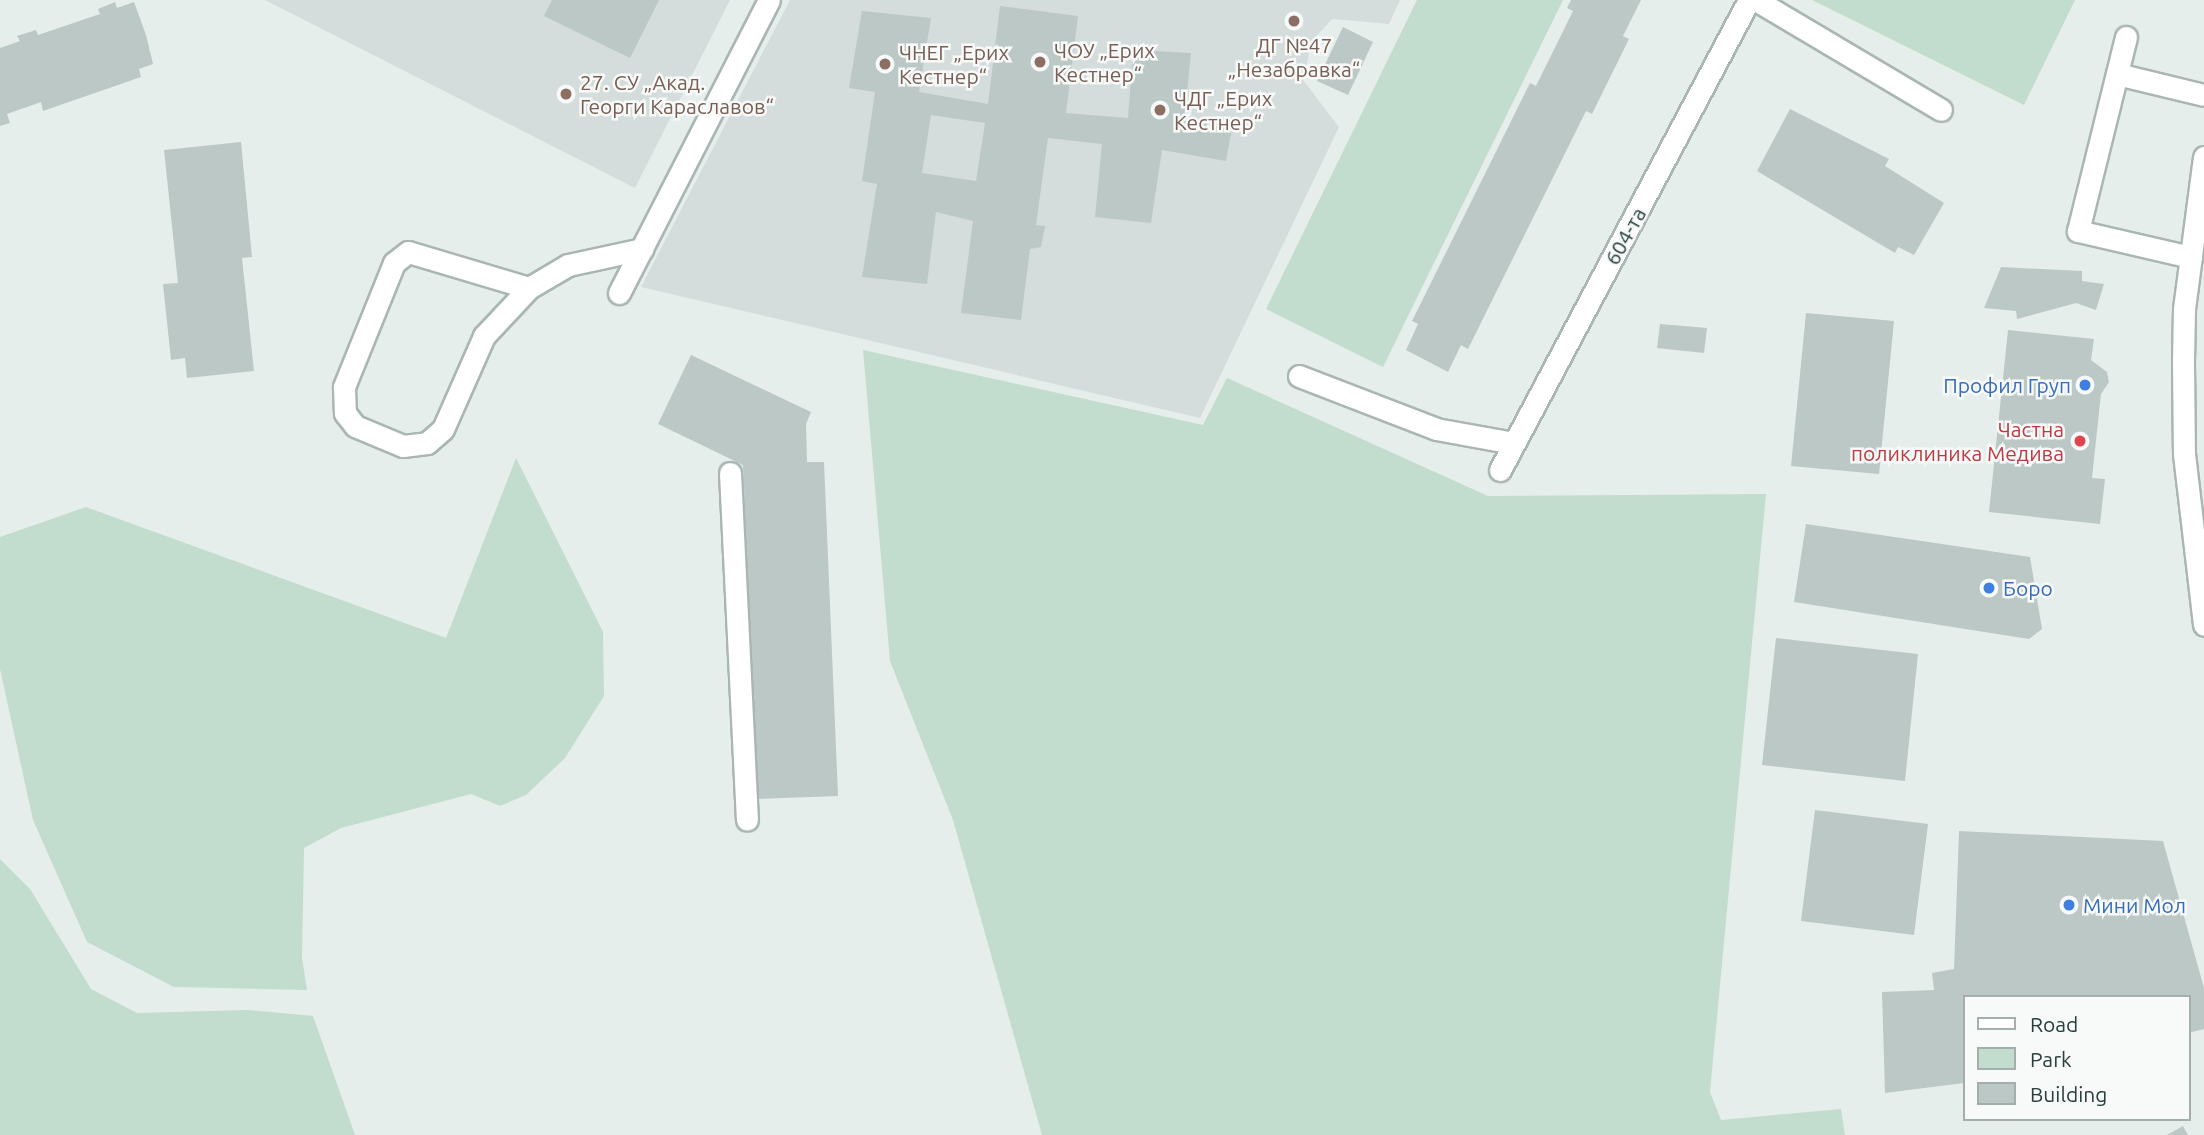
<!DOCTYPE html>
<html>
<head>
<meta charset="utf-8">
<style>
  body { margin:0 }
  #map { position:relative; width:2204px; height:1135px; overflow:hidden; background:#e6eeec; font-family:Ubuntu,sans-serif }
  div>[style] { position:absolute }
  .built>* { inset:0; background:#d4dddb }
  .green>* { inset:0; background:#c2dcce }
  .building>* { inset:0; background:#bcc8c5 }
  .roads { filter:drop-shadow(2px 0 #a9b6b4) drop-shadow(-2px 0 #a9b6b4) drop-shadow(0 2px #a9b6b4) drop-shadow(0 -2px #a9b6b4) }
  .minor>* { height:21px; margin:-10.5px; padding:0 10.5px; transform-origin:10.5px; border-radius:10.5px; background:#fff }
  .dots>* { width:19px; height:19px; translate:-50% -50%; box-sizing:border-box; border:4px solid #f7faf9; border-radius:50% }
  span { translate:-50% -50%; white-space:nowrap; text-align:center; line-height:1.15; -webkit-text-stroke:5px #f7faf9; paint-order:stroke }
  .education-label { font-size:21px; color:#785e54 }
  .left { translate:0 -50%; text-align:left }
  .street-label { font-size:21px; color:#273e3c }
  .shop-label { font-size:21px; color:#366cbe }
  .right { translate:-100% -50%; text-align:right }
  .health-label { font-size:21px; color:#be3a42 }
  .legend { position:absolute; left:1963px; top:995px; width:228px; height:126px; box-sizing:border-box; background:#f7faf9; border:2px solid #a4afad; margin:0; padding:9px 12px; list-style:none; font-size:21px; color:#273e3c }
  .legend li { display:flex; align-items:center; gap:14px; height:35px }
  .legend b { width:35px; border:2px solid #a4afad }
</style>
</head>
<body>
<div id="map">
  <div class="built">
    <div style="clip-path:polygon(265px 0,730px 0,635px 188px)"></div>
    <div style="clip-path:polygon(790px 0,1400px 0,1389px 24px,1332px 19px,1312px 41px,1303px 80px,1339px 127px,1200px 418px,641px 287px)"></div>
  </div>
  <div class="green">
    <div style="clip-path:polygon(1417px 0,1563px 0,1383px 367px,1266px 309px)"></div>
    <div style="clip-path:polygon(1812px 0,2075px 0,2024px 105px)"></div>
    <div style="clip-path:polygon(863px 350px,1203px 425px,1227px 378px,1488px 496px,1766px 494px,1710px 1092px,1721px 1120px,1841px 1109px,1845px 1135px,1042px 1135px,953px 820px,890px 661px)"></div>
    <div style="clip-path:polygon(516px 458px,603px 632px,604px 696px,565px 758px,526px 795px,500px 806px,471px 794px,341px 828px,304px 848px,302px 958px,307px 990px,174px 987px,87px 942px,33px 820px,0 669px,0 537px,86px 507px,446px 638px)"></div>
    <div style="clip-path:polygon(0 859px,30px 889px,91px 989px,137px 1013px,248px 1010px,313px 1016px,355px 1135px,0 1135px)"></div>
  </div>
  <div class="building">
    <div style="clip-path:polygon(552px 0,659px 0,630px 58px,544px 16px)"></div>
    <div style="clip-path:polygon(1571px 0,1641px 0,1623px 36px,1629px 39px,1592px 114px,1586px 111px,1468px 349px,1461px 345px,1448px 372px,1406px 350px,1418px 324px,1412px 321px,1530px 83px,1536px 86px,1573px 11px,1567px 8px)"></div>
    <div style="clip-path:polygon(115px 2px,117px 8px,134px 2px,146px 35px,153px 64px,139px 69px,141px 77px,43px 111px,41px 102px,7px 114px,10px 123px,0 126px,0 48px,20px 41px,17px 36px,36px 30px,38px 35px,100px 14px,98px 9px)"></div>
    <div style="clip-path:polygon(evenodd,1000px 6px,1078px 16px,1066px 113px,1128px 118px,1133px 50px,1191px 53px,1184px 121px,1232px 128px,1226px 161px,1162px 150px,1151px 223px,1095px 217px,1102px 144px,1048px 138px,1036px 225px,1045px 226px,1041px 247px,1030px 249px,1021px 320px,961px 313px,973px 221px,936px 212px,927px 284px,862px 277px,877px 184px,862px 181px,875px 92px,849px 88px,862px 11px,931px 18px,919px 92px,988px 104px,1000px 6px,931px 115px,985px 123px,976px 181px,922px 173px,931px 115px)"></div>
    <div style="clip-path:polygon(1343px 27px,1373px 42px,1348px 95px,1317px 81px)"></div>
    <div style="clip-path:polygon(1790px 109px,1889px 159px,1885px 166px,1944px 203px,1914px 255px,1898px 247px,1895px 253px,1757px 171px)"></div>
    <div style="clip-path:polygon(241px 142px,252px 257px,242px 258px,254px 371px,187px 378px,185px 358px,171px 360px,163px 284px,178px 283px,164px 150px)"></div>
    <div style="clip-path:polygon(2001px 267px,2082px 271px,2082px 281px,2104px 284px,2096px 310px,2076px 303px,2017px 319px,2016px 311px,1984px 308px)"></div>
    <div style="clip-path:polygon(1806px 313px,1894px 321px,1879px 474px,1791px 466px)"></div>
    <div style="clip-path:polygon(1660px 324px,1707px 328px,1704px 353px,1657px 348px)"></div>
    <div style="clip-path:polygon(2008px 330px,2094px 339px,2091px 360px,2107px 372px,2109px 382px,2101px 394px,2092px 478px,2105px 479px,2100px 524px,1989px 512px)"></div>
    <div style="clip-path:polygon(691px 355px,811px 412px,806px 424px,807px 462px,824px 462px,838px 796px,757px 799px,743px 465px,658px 424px)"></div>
    <div style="clip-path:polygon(1806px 524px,2030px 557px,2042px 629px,2029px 639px,1794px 602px)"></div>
    <div style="clip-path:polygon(1776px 638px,1918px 654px,1905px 781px,1762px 765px)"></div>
    <div style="clip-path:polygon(1815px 810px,1928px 824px,1914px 935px,1801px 921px)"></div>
    <div style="clip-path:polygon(1959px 831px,2163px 841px,2204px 988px,2204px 1029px,2188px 1033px,2188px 997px,1964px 997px,1964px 1083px,1885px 1093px,1882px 992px,1934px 990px,1932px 973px,1954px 969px)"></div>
    <div style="clip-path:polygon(2183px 1126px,2188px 1135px,2167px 1135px)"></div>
  </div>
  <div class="roads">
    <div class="minor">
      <div style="left:1756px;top:0;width:215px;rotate:30.7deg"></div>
      <div style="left:2126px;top:37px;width:200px;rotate:103.9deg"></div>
      <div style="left:2078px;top:231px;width:116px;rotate:13deg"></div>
      <div style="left:2117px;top:74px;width:89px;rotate:13.6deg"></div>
      <div style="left:2204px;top:157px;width:153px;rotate:97.5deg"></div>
      <div style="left:2184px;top:309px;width:53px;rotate:91.1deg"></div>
      <div style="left:2183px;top:362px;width:92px;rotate:89.4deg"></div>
      <div style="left:2184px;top:454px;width:172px;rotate:83.3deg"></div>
      <div style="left:529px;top:288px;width:126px;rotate:-163.4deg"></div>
      <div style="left:408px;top:252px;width:18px;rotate:142deg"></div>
      <div style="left:394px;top:263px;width:134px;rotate:112deg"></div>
      <div style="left:344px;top:387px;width:26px;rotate:88deg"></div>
      <div style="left:345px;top:413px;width:16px;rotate:52deg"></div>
      <div style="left:355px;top:426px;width:52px;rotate:22.6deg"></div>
      <div style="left:403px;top:446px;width:24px;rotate:-7deg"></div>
      <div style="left:427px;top:443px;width:21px;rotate:-41deg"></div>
      <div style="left:443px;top:429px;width:102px;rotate:-66.2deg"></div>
      <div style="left:484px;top:336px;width:66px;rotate:-46.8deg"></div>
      <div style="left:529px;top:288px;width:45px;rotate:-30.5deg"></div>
      <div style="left:568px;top:265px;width:76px;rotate:-12.2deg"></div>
      <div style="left:619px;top:293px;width:329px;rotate:-62.9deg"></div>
      <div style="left:1299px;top:376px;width:147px;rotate:21.1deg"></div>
      <div style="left:1436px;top:429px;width:78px;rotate:10.3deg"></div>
      <div style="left:1500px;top:470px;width:532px;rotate:-62.09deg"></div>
      <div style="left:730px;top:473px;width:347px;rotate:87.2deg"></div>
    </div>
  </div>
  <div class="dots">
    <div style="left:1294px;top:21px;background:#8d6e63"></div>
    <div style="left:1040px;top:62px;background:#8d6e63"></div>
    <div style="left:885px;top:64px;background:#8d6e63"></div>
    <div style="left:566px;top:94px;background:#8d6e63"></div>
    <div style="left:1160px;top:110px;background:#8d6e63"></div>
    <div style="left:2085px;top:385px;background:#3f7fe0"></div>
    <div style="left:2080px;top:441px;background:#e0444e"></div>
    <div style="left:1989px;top:588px;background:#3f7fe0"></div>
    <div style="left:2069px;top:905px;background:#3f7fe0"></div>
  </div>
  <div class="education-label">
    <span style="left:1294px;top:57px">ДГ №47<br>„Незабравка“</span>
    <span class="left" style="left:1054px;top:62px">ЧОУ „Ерих<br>Кестнер“</span>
    <span class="left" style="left:899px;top:64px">ЧНЕГ „Ерих<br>Кестнер“</span>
    <span class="left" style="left:580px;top:94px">27. СУ „Акад.<br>Георги Караславов“</span>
    <span class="left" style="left:1174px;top:110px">ЧДГ „Ерих<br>Кестнер“</span>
  </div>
  <div class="street-label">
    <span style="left:1625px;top:236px;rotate:-61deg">604-та</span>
  </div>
  <div class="shop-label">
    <span class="right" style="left:2071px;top:385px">Профил Груп</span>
    <span class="left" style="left:2003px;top:588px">Боро</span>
    <span class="left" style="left:2083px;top:905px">Мини Мол</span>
  </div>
  <div class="health-label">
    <span class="right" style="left:2064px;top:441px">Частна<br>поликлиника Медива</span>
  </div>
  <ul class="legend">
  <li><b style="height:9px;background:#fff"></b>Road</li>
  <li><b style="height:19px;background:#c2dcce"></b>Park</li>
  <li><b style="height:19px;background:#bcc8c5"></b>Building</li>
  </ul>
</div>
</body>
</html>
